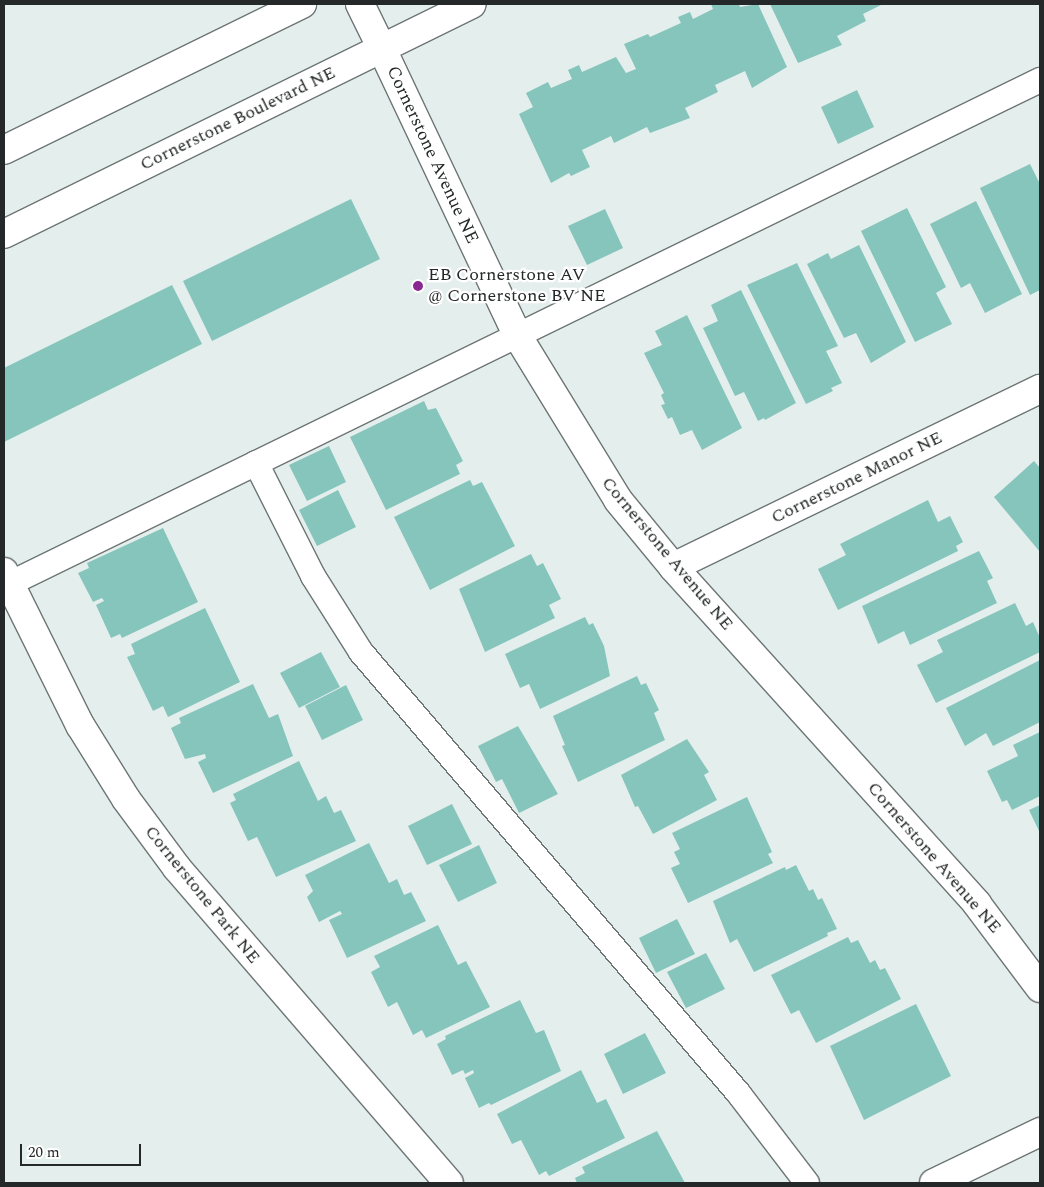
<!DOCTYPE html>
<html>
<head>
<meta charset="utf-8">
<style>
  body { margin:0 }
  #map { position:relative; width:1044px; height:1187px; overflow:hidden; background:#e4eeec; font-family:Spectral,serif }
  div>[style] { position:absolute }
  .building>* { inset:0; background:#86c5bc }
  .roads { filter:drop-shadow(1px 0 #6d7675) drop-shadow(-1px 0 #6d7675) drop-shadow(0 1px #6d7675) drop-shadow(0 -1px #6d7675) }
  .service>* { height:24px; margin:-12px; padding:0 12px; transform-origin:12px; border-radius:12px; background:#fff }
  .minor>* { height:28px; margin:-14px; padding:0 14px; transform-origin:14px; border-radius:14px; background:#fff }
  .tertiary>* { height:28px; margin:-14px; padding:0 14px; transform-origin:14px; border-radius:14px; background:#fff }
  .dots>* { width:14px; height:14px; translate:-50% -50%; box-sizing:border-box; border:2px solid #fff; border-radius:50% }
  span { translate:-50% -50%; white-space:nowrap; text-align:center; line-height:1.15; -webkit-text-stroke:4.5px #fff; paint-order:stroke }
  .street-label { font-size:18px; color:#252828 }
  .poi-label { font-size:18px; color:#252828 }
  .left { translate:0 -50%; text-align:left }
  .frame { position:absolute; inset:0; border:5px solid #252828; pointer-events:none }
  .scale { position:absolute; left:20px; top:1144px; width:121px; height:22px; box-sizing:border-box; border:2px solid #252828; border-top:0; padding-left:6px; font-size:15px; line-height:18px; white-space:nowrap; color:#252828; -webkit-text-stroke:4px #fff; paint-order:stroke }
</style>
</head>
<body>
<div id="map">
  <div class="building">
    <div style="clip-path:polygon(711px 4px,739px 4px,740px 7px,758px 4px,787px 67px,752px 88px,745px 71px,715px 85px,718px 92px,685px 108px,690px 118px,650px 133px,647px 127px,614px 143px,611px 136px,582px 150px,590px 167px,571px 176px,569px 173px,551px 183px,519px 114px,533px 107px,526px 93px,548px 82px,551px 88px,572px 79px,568px 70px,579px 65px,582px 72px,616px 57px,626px 73px,636px 69px,624px 44px,648px 34px,650px 37px,681px 23px,678px 17px,690px 12px,693px 19px,713px 9px)"></div>
    <div style="clip-path:polygon(770px 4px,883px 4px,863px 14px,866px 21px,837px 36px,842px 45px,798px 63px)"></div>
    <div style="clip-path:polygon(857px 90px,874px 127px,838px 144px,821px 107px)"></div>
    <div style="clip-path:polygon(1030px 164px,1040px 184px,1040px 290px,1030px 295px,980px 188px)"></div>
    <div style="clip-path:polygon(351px 199px,380px 259px,212px 341px,183px 281px)"></div>
    <div style="clip-path:polygon(976px 201px,1022px 294px,985px 313px,970px 283px,961px 288px,930px 224px)"></div>
    <div style="clip-path:polygon(907px 208px,946px 287px,936px 293px,952px 324px,915px 342px,861px 231px)"></div>
    <div style="clip-path:polygon(605px 209px,623px 248px,587px 265px,568px 226px)"></div>
    <div style="clip-path:polygon(859px 245px,906px 342px,871px 363px,856px 333px,844px 338px,807px 264px,828px 253px,831px 259px)"></div>
    <div style="clip-path:polygon(797px 263px,838px 346px,826px 351px,842px 383px,831px 388px,833px 391px,806px 404px,747px 285px)"></div>
    <div style="clip-path:polygon(172px 285px,202px 344px,4px 442px,4px 368px)"></div>
    <div style="clip-path:polygon(741px 290px,796px 403px,765px 420px,764px 418px,758px 421px,744px 392px,735px 396px,703px 328px,718px 321px,711px 305px)"></div>
    <div style="clip-path:polygon(687px 315px,742px 428px,702px 450px,692px 430px,680px 435px,672px 417px,668px 419px,661px 405px,665px 404px,661px 395px,664px 393px,644px 353px,662px 345px,655px 331px)"></div>
    <div style="clip-path:polygon(424px 401px,428px 410px,436px 408px,463px 461px,456px 465px,460px 474px,386px 510px,350px 437px)"></div>
    <div style="clip-path:polygon(329px 446px,346px 482px,307px 501px,289px 465px)"></div>
    <div style="clip-path:polygon(1034px 461px,1040px 468px,1040px 552px,994px 497px)"></div>
    <div style="clip-path:polygon(470px 480px,473px 486px,482px 482px,515px 546px,430px 590px,394px 517px)"></div>
    <div style="clip-path:polygon(338px 490px,356px 527px,317px 546px,299px 510px)"></div>
    <div style="clip-path:polygon(928px 500px,938px 522px,950px 516px,963px 542px,956px 546px,958px 551px,838px 610px,818px 569px,846px 555px,840px 544px)"></div>
    <div style="clip-path:polygon(163px 528px,198px 602px,122px 638px,120px 634px,111px 638px,96px 605px,104px 601px,102px 598px,93px 602px,78px 573px,89px 568px,87px 563px)"></div>
    <div style="clip-path:polygon(979px 551px,993px 578px,987px 581px,997px 603px,910px 645px,904px 631px,878px 644px,862px 606px)"></div>
    <div style="clip-path:polygon(531px 554px,537px 566px,543px 563px,561px 599px,549px 605px,555px 618px,485px 652px,459px 589px)"></div>
    <div style="clip-path:polygon(1015px 603px,1026px 626px,1033px 622px,1040px 638px,1040px 652px,936px 703px,917px 665px,943px 652px,937px 640px)"></div>
    <div style="clip-path:polygon(205px 608px,240px 682px,168px 717px,163px 706px,153px 711px,127px 657px,135px 654px,131px 644px)"></div>
    <div style="clip-path:polygon(585px 617px,589px 625px,593px 623px,604px 646px,610px 676px,540px 709px,529px 684px,520px 688px,505px 654px)"></div>
    <div style="clip-path:polygon(321px 652px,340px 687px,299px 708px,280px 673px)"></div>
    <div style="clip-path:polygon(1040px 660px,1040px 722px,993px 746px,986px 733px,965px 746px,946px 708px)"></div>
    <div style="clip-path:polygon(637px 676px,641px 685px,646px 683px,659px 710px,654px 713px,665px 740px,578px 782px,562px 746px,565px 745px,553px 716px)"></div>
    <div style="clip-path:polygon(253px 684px,269px 718px,278px 714px,293px 756px,213px 793px,198px 762px,206px 758px,205px 754px,185px 759px,171px 728px,181px 723px,179px 718px)"></div>
    <div style="clip-path:polygon(346px 685px,363px 720px,322px 740px,305px 706px)"></div>
    <div style="clip-path:polygon(518px 726px,558px 794px,519px 813px,502px 779px,496px 782px,478px 746px)"></div>
    <div style="clip-path:polygon(1040px 732px,1040px 796px,1012px 810px,1007px 800px,1002px 802px,987px 771px,1018px 756px,1013px 745px)"></div>
    <div style="clip-path:polygon(687px 739px,709px 772px,704px 775px,717px 800px,653px 834px,638px 806px,635px 807px,621px 775px)"></div>
    <div style="clip-path:polygon(299px 761px,318px 801px,326px 796px,334px 813px,341px 810px,356px 841px,276px 877px,257px 837px,248px 841px,230px 803px,236px 800px,233px 794px)"></div>
    <div style="clip-path:polygon(747px 797px,772px 852px,768px 854px,773px 863px,688px 903px,671px 868px,680px 864px,674px 852px,680px 849px,672px 833px)"></div>
    <div style="clip-path:polygon(452px 804px,472px 844px,427px 865px,408px 826px)"></div>
    <div style="clip-path:polygon(1040px 805px,1040px 833px,1029px 810px)"></div>
    <div style="clip-path:polygon(369px 843px,389px 883px,397px 879px,404px 895px,411px 892px,426px 921px,347px 958px,329px 920px,342px 914px,340px 911px,319px 922px,307px 897px,313px 891px,305px 875px)"></div>
    <div style="clip-path:polygon(479px 845px,497px 883px,458px 902px,439px 865px)"></div>
    <div style="clip-path:polygon(796px 865px,809px 891px,813px 889px,818px 900px,822px 898px,837px 929px,827px 933px,828px 936px,754px 972px,737px 939px,730px 943px,713px 901px,785px 867px,786px 870px)"></div>
    <div style="clip-path:polygon(677px 919px,695px 954px,656px 973px,639px 938px)"></div>
    <div style="clip-path:polygon(438px 925px,458px 965px,466px 961px,490px 1007px,426px 1038px,422px 1030px,413px 1035px,397px 1002px,388px 1007px,371px 972px,380px 967px,374px 956px)"></div>
    <div style="clip-path:polygon(848px 937px,851px 943px,858px 940px,870px 963px,875px 960px,880px 970px,885px 968px,901px 999px,816px 1043px,799px 1010px,791px 1014px,771px 975px)"></div>
    <div style="clip-path:polygon(706px 953px,725px 989px,686px 1008px,667px 972px)"></div>
    <div style="clip-path:polygon(520px 1000px,536px 1033px,544px 1030px,561px 1071px,491px 1105px,489px 1103px,479px 1108px,465px 1078px,474px 1073px,473px 1070px,465px 1074px,463px 1070px,452px 1075px,437px 1044px,446px 1039px,445px 1036px)"></div>
    <div style="clip-path:polygon(916px 1004px,951px 1076px,864px 1120px,830px 1046px)"></div>
    <div style="clip-path:polygon(645px 1033px,666px 1073px,623px 1094px,604px 1054px)"></div>
    <div style="clip-path:polygon(581px 1070px,597px 1103px,606px 1099px,625px 1138px,549px 1176px,546px 1171px,539px 1175px,521px 1140px,512px 1144px,497px 1114px)"></div>
    <div style="clip-path:polygon(657px 1131px,685px 1183px,577px 1183px,575px 1178px,585px 1173px,582px 1167px)"></div>
  </div>
  <div class="roads">
    <div class="service">
      <div style="left:256px;top:463px;width:127px;rotate:63.2deg"></div>
      <div style="left:313px;top:576px;width:90px;rotate:57.7deg"></div>
      <div style="left:361px;top:652px;width:582px;rotate:49.46deg"></div>
      <div style="left:739px;top:1094px;width:112px;rotate:52.6deg"></div>
      <div style="left:9px;top:584px;width:1148px;rotate:-26.05deg"></div>
    </div>
    <div class="minor">
      <div style="left:382px;top:49px;width:316px;rotate:64.7deg"></div>
      <div style="left:517px;top:335px;width:193px;rotate:58.5deg"></div>
      <div style="left:618px;top:500px;width:87px;rotate:50.6deg"></div>
      <div style="left:673px;top:567px;width:454px;rotate:47.9deg"></div>
      <div style="left:977px;top:904px;width:105px;rotate:53.1deg"></div>
      <div style="left:673px;top:567px;width:408px;rotate:-25.9deg"></div>
      <div style="left:4px;top:572px;width:171px;rotate:63.6deg"></div>
      <div style="left:80px;top:725px;width:87px;rotate:58.1deg"></div>
      <div style="left:126px;top:799px;width:86px;rotate:53.5deg"></div>
      <div style="left:177px;top:868px;width:416px;rotate:49.2deg"></div>
      <div style="left:934px;top:1183px;width:118px;rotate:-25.7deg"></div>
    </div>
    <div class="tertiary">
      <div style="left:360px;top:4px;width:50px;rotate:63.9deg"></div>
      <div style="left:4px;top:150px;width:332px;rotate:-26.1deg"></div>
      <div style="left:4px;top:234px;width:521px;rotate:-26.17deg"></div>
    </div>
  </div>
  <div class="dots">
    <div style="left:418px;top:286px;background:#892891"></div>
  </div>
  <div class="street-label">
    <span style="left:238px;top:119px;rotate:-26deg">Cornerstone Boulevard NE</span>
    <span style="left:432px;top:155px;rotate:65deg">Cornerstone Avenue NE</span>
    <span style="left:857px;top:478px;rotate:-26deg">Cornerstone Manor NE</span>
    <span style="left:667px;top:554px;rotate:50deg">Cornerstone Avenue NE</span>
    <span style="left:934px;top:858px;rotate:49deg">Cornerstone Avenue NE</span>
    <span style="left:202px;top:895px;rotate:51deg">Cornerstone Park NE</span>
  </div>
  <div class="poi-label">
    <span class="left" style="left:428px;top:286px">EB Cornerstone AV<br>@ Cornerstone BV NE</span>
  </div>
  <div class="frame"></div>
  <div class="scale">20 m</div>
</div>
</body>
</html>
